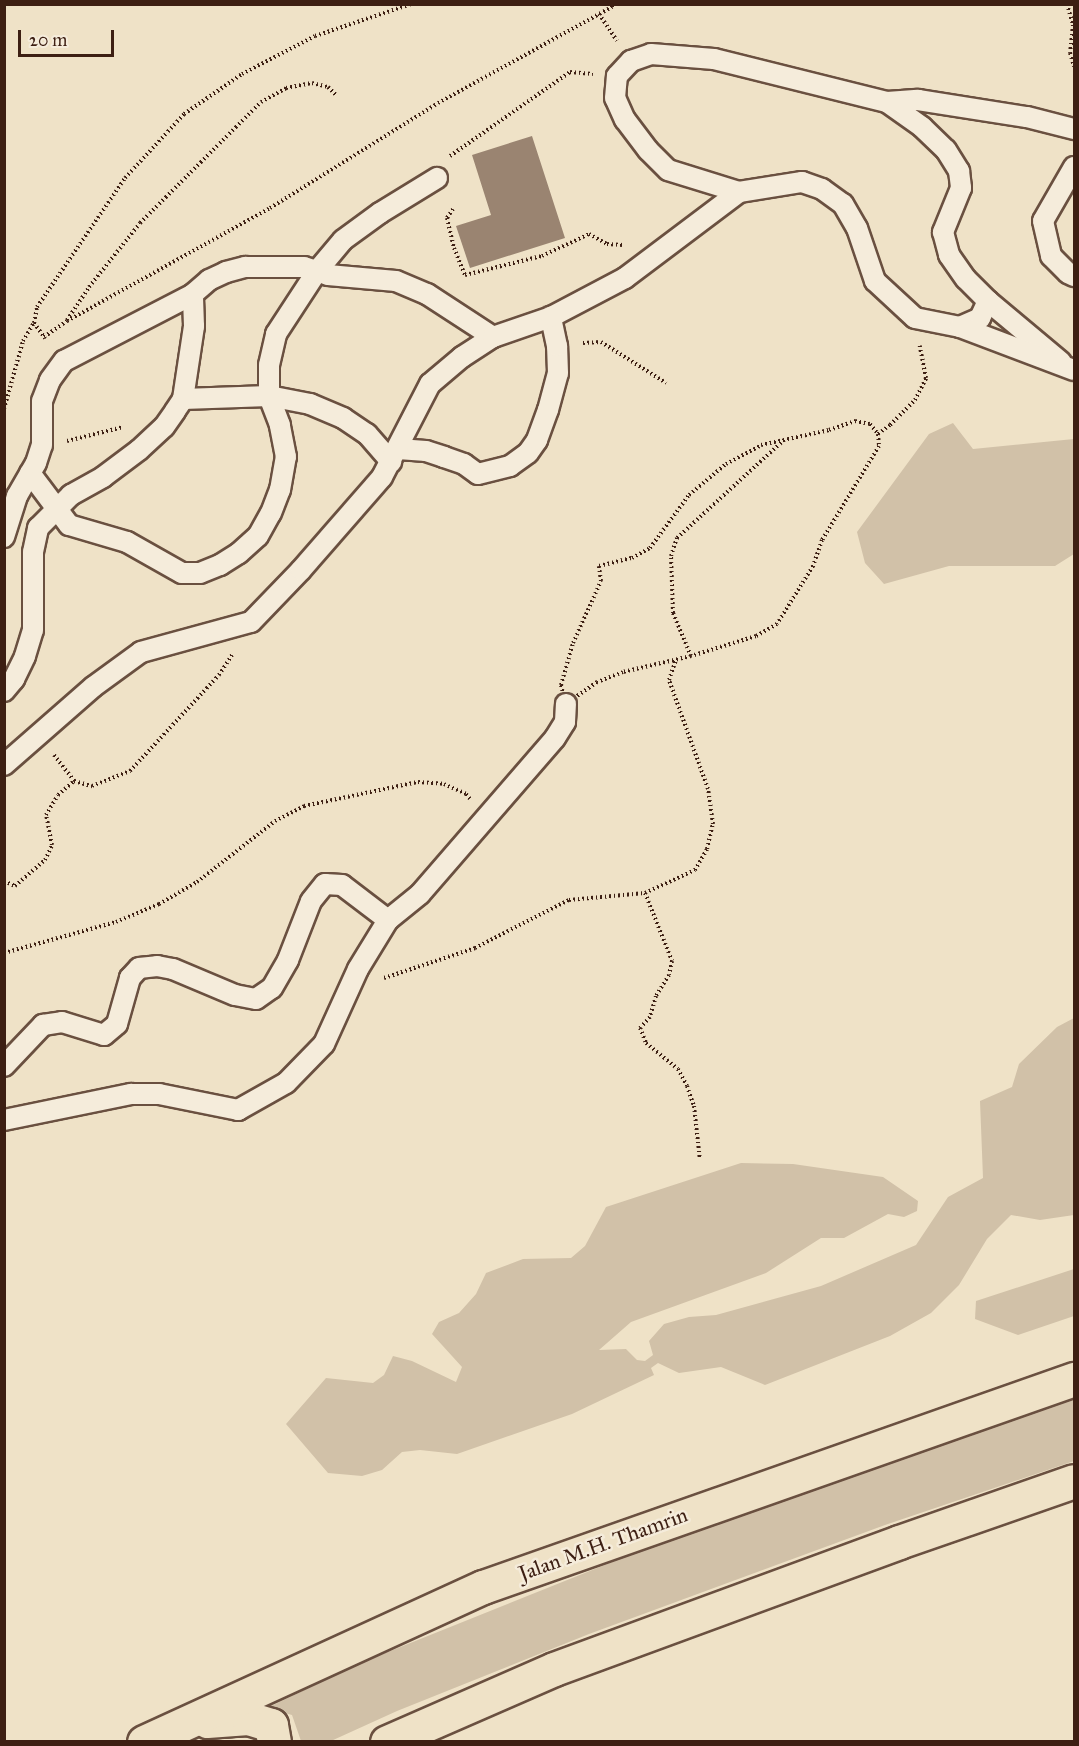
<!DOCTYPE html>
<html>
<head>
<meta charset="utf-8">
<style>
  body { margin:0 }
  #map { position:relative; width:1079px; height:1746px; overflow:hidden; background:#efe2c7; font-family:"IM FELL Great Primer",serif }
  div>[style] { position:absolute }
  .green>* { inset:0; background:#d1c1a8 }
  .building>* { inset:0; background:#9a8471 }
  .path>* { height:4px; margin-top:-2px; transform-origin:0; background:repeating-linear-gradient(90deg,#3d1f13 0 1.5px,transparent 0 4.5px) }
  .roads { filter:drop-shadow(2px 0 #6a5040) drop-shadow(-2px 0 #6a5040) drop-shadow(0 2px #6a5040) drop-shadow(0 -2px #6a5040) }
  .service>* { height:20px; margin:-10px; padding:0 10px; transform-origin:10px; border-radius:10px; background:#f5ecdb }
  .primary>* { height:33px; margin:-16.5px; padding:0 16.5px; transform-origin:16.5px; border-radius:16.5px; background:#efe2c7 }
  span { translate:-50% -50%; white-space:nowrap; text-align:center; line-height:1.15; -webkit-text-stroke:5px #f5ecdb; paint-order:stroke }
  .street-label { font-size:21px; color:#3d1f13 }
  .frame { position:absolute; inset:0; border:6px solid #3d1f13; pointer-events:none }
  .scale { position:absolute; left:18px; top:30px; width:96px; height:27px; box-sizing:border-box; border:3px solid #3d1f13; border-top:0; padding-left:8px; font-size:18px; line-height:21px; white-space:nowrap; color:#3d1f13; -webkit-text-stroke:4px #f5ecdb; paint-order:stroke }
</style>
</head>
<body>
<div id="map">
  <div class="green">
    <div style="clip-path:polygon(953px 423px,973px 449px,1074px 439px,1074px 554px,1055px 566px,949px 566px,884px 584px,865px 563px,857px 532px,929px 434px)"></div>
    <div style="clip-path:polygon(1074px 1018px,1074px 1215px,1040px 1220px,1011px 1215px,987px 1239px,959px 1285px,931px 1313px,890px 1336px,765px 1385px,721px 1367px,679px 1373px,658px 1363px,651px 1368px,654px 1375px,572px 1414px,457px 1454px,420px 1450px,402px 1452px,382px 1470px,362px 1476px,328px 1473px,286px 1424px,326px 1378px,373px 1383px,384px 1375px,393px 1356px,412px 1361px,456px 1382px,462px 1367px,432px 1334px,439px 1322px,459px 1313px,476px 1294px,486px 1273px,523px 1259px,571px 1258px,585px 1246px,606px 1207px,741px 1163px,793px 1164px,883px 1177px,918px 1201px,917px 1211px,904px 1217px,888px 1214px,844px 1238px,821px 1238px,766px 1273px,631px 1322px,599px 1350px,626px 1349px,637px 1360px,645px 1361px,653px 1355px,649px 1341px,664px 1324px,689px 1317px,716px 1315px,821px 1286px,916px 1245px,948px 1197px,983px 1178px,980px 1101px,1012px 1087px,1019px 1064px,1057px 1027px)"></div>
    <div style="clip-path:polygon(1074px 1269px,1074px 1316px,1018px 1335px,975px 1319px,976px 1301px)"></div>
    <div style="clip-path:polygon(1074px 1397px,1074px 1461px,885px 1525px,589px 1634px,397px 1711px,331px 1741px,301px 1741px,292px 1715px,267px 1708px,363px 1662px,717px 1520px)"></div>
  </div>
  <div class="building">
    <div style="clip-path:polygon(532px 136px,565px 238px,470px 268px,456px 226px,491px 215px,472px 155px)"></div>
  </div>
  <div class="path">
    <div style="left:1067px;top:4px;width:22px;rotate:74deg"></div>
    <div style="left:1073px;top:25px;width:28px;rotate:96deg"></div>
    <div style="left:1070px;top:53px;width:14px;rotate:73deg"></div>
    <div style="left:599px;top:14px;width:32px;rotate:56deg"></div>
    <div style="left:450px;top:156px;width:146px;rotate:-35deg"></div>
    <div style="left:570px;top:72px;width:23px;rotate:5deg"></div>
    <div style="left:453px;top:209px;width:11px;rotate:124deg"></div>
    <div style="left:447px;top:218px;width:31px;rotate:77deg"></div>
    <div style="left:454px;top:248px;width:29px;rotate:68deg"></div>
    <div style="left:465px;top:275px;width:79px;rotate:-13.9deg"></div>
    <div style="left:542px;top:256px;width:52px;rotate:-25.1deg"></div>
    <div style="left:589px;top:234px;width:21px;rotate:29deg"></div>
    <div style="left:607px;top:244px;width:16px;rotate:4deg"></div>
    <div style="left:67px;top:320px;width:40px;rotate:-56deg"></div>
    <div style="left:89px;top:287px;width:82px;rotate:-51.4deg"></div>
    <div style="left:140px;top:223px;width:171px;rotate:-45deg"></div>
    <div style="left:261px;top:102px;width:29px;rotate:-29deg"></div>
    <div style="left:286px;top:88px;width:26px;rotate:-11deg"></div>
    <div style="left:312px;top:83px;width:16px;rotate:14deg"></div>
    <div style="left:328px;top:87px;width:11px;rotate:45deg"></div>
    <div style="left:34px;top:323px;width:19px;rotate:54deg"></div>
    <div style="left:44px;top:337px;width:28px;rotate:-35deg"></div>
    <div style="left:67px;top:321px;width:232px;rotate:-29.1deg"></div>
    <div style="left:270px;top:208px;width:198px;rotate:-32deg"></div>
    <div style="left:438px;top:103px;width:199px;rotate:-28.9deg"></div>
    <div style="left:612px;top:7px;width:3px;rotate:-90deg"></div>
    <div style="left:583px;top:343px;width:18px;rotate:-3deg"></div>
    <div style="left:601px;top:342px;width:77px;rotate:32.2deg"></div>
    <div style="left:4px;top:409px;width:71px;rotate:-74.4deg"></div>
    <div style="left:23px;top:341px;width:21px;rotate:-59deg"></div>
    <div style="left:34px;top:323px;width:16px;rotate:-79deg"></div>
    <div style="left:37px;top:307px;width:156px;rotate:-55.7deg"></div>
    <div style="left:125px;top:178px;width:87px;rotate:-47.3deg"></div>
    <div style="left:184px;top:114px;width:70px;rotate:-34.6deg"></div>
    <div style="left:242px;top:74px;width:82px;rotate:-27.5deg"></div>
    <div style="left:315px;top:36px;width:101px;rotate:-18.4deg"></div>
    <div style="left:855px;top:421px;width:15px;rotate:11deg"></div>
    <div style="left:870px;top:424px;width:13px;rotate:51deg"></div>
    <div style="left:878px;top:434px;width:12px;rotate:85deg"></div>
    <div style="left:879px;top:446px;width:110px;rotate:121.2deg"></div>
    <div style="left:822px;top:540px;width:28px;rotate:109deg"></div>
    <div style="left:813px;top:566px;width:68px;rotate:121.8deg"></div>
    <div style="left:777px;top:624px;width:24px;rotate:150deg"></div>
    <div style="left:756px;top:636px;width:68px;rotate:162.9deg"></div>
    <div style="left:691px;top:656px;width:70px;rotate:166.8deg"></div>
    <div style="left:623px;top:672px;width:28px;rotate:159deg"></div>
    <div style="left:597px;top:682px;width:38px;rotate:145deg"></div>
    <div style="left:566px;top:704px;width:20px;rotate:-105deg"></div>
    <div style="left:561px;top:685px;width:44px;rotate:-74.1deg"></div>
    <div style="left:573px;top:643px;width:68px;rotate:-65.7deg"></div>
    <div style="left:601px;top:581px;width:15px;rotate:-98deg"></div>
    <div style="left:599px;top:566px;width:34px;rotate:-14deg"></div>
    <div style="left:632px;top:558px;width:21px;rotate:-29deg"></div>
    <div style="left:650px;top:548px;width:66px;rotate:-53.7deg"></div>
    <div style="left:689px;top:495px;width:48px;rotate:-40deg"></div>
    <div style="left:726px;top:464px;width:40px;rotate:-28deg"></div>
    <div style="left:761px;top:445px;width:70px;rotate:-12.4deg"></div>
    <div style="left:829px;top:430px;width:28px;rotate:-19deg"></div>
    <div style="left:878px;top:434px;width:15px;rotate:-37deg"></div>
    <div style="left:890px;top:425px;width:35px;rotate:-45deg"></div>
    <div style="left:915px;top:400px;width:25px;rotate:-63deg"></div>
    <div style="left:926px;top:378px;width:33px;rotate:-101deg"></div>
    <div style="left:67px;top:441px;width:58px;rotate:-14deg"></div>
    <div style="left:691px;top:656px;width:47px;rotate:-112.7deg"></div>
    <div style="left:673px;top:613px;width:57px;rotate:-92deg"></div>
    <div style="left:671px;top:556px;width:19px;rotate:-72deg"></div>
    <div style="left:677px;top:538px;width:147px;rotate:-42.5deg"></div>
    <div style="left:54px;top:755px;width:33px;rotate:52deg"></div>
    <div style="left:74px;top:781px;width:19px;rotate:16deg"></div>
    <div style="left:92px;top:786px;width:41px;rotate:-21.5deg"></div>
    <div style="left:130px;top:771px;width:131px;rotate:-47.2deg"></div>
    <div style="left:219px;top:675px;width:24px;rotate:-57deg"></div>
    <div style="left:4px;top:881px;width:12px;rotate:24deg"></div>
    <div style="left:15px;top:886px;width:40px;rotate:-41deg"></div>
    <div style="left:45px;top:860px;width:17px;rotate:-65deg"></div>
    <div style="left:52px;top:845px;width:31px;rotate:-101deg"></div>
    <div style="left:46px;top:815px;width:23px;rotate:-59deg"></div>
    <div style="left:58px;top:795px;width:21px;rotate:-41deg"></div>
    <div style="left:645px;top:893px;width:73px;rotate:68.3deg"></div>
    <div style="left:672px;top:961px;width:14px;rotate:102deg"></div>
    <div style="left:669px;top:975px;width:25px;rotate:122deg"></div>
    <div style="left:656px;top:996px;width:22px;rotate:106deg"></div>
    <div style="left:650px;top:1017px;width:15px;rotate:132deg"></div>
    <div style="left:640px;top:1028px;width:16px;rotate:68deg"></div>
    <div style="left:646px;top:1043px;width:41px;rotate:39.1deg"></div>
    <div style="left:678px;top:1069px;width:19px;rotate:62deg"></div>
    <div style="left:687px;top:1086px;width:21px;rotate:71deg"></div>
    <div style="left:694px;top:1106px;width:54px;rotate:83.7deg"></div>
    <div style="left:4px;top:953px;width:116px;rotate:-15.5deg"></div>
    <div style="left:116px;top:922px;width:47px;rotate:-22.7deg"></div>
    <div style="left:159px;top:904px;width:44px;rotate:-30.1deg"></div>
    <div style="left:197px;top:882px;width:99px;rotate:-38deg"></div>
    <div style="left:275px;top:821px;width:33px;rotate:-27deg"></div>
    <div style="left:304px;top:806px;width:116px;rotate:-11.9deg"></div>
    <div style="left:418px;top:782px;width:26px;rotate:4deg"></div>
    <div style="left:444px;top:784px;width:24px;rotate:24deg"></div>
    <div style="left:466px;top:794px;width:6px;rotate:51deg"></div>
    <div style="left:384px;top:978px;width:96px;rotate:-18.2deg"></div>
    <div style="left:475px;top:948px;width:106px;rotate:-27.1deg"></div>
    <div style="left:569px;top:900px;width:76px;rotate:-5.3deg"></div>
    <div style="left:645px;top:893px;width:55px;rotate:-24.7deg"></div>
    <div style="left:695px;top:870px;width:24px;rotate:-60deg"></div>
    <div style="left:707px;top:849px;width:26px;rotate:-77deg"></div>
    <div style="left:713px;top:824px;width:35px;rotate:-98deg"></div>
    <div style="left:708px;top:789px;width:116px;rotate:-109.7deg"></div>
    <div style="left:669px;top:680px;width:21px;rotate:-71deg"></div>
  </div>
  <div class="roads">
    <div class="service">
      <div style="left:887px;top:102px;width:43px;rotate:35.5deg"></div>
      <div style="left:922px;top:127px;width:33px;rotate:44deg"></div>
      <div style="left:946px;top:150px;width:25px;rotate:58deg"></div>
      <div style="left:959px;top:171px;width:17px;rotate:83deg"></div>
      <div style="left:961px;top:188px;width:48px;rotate:112.2deg"></div>
      <div style="left:943px;top:232px;width:24px;rotate:75deg"></div>
      <div style="left:949px;top:255px;width:29px;rotate:55deg"></div>
      <div style="left:966px;top:279px;width:31px;rotate:45deg"></div>
      <div style="left:988px;top:301px;width:95px;rotate:39.9deg"></div>
      <div style="left:1074px;top:167px;width:62px;rotate:119.9deg"></div>
      <div style="left:1043px;top:221px;width:36px;rotate:77deg"></div>
      <div style="left:1051px;top:256px;width:24px;rotate:45deg"></div>
      <div style="left:1068px;top:273px;width:7px;rotate:27deg"></div>
      <div style="left:739px;top:192px;width:74px;rotate:-162.8deg"></div>
      <div style="left:668px;top:170px;width:28px;rotate:-135deg"></div>
      <div style="left:648px;top:150px;width:38px;rotate:-127deg"></div>
      <div style="left:625px;top:120px;width:24px;rotate:-114deg"></div>
      <div style="left:615px;top:98px;width:22px;rotate:-85deg"></div>
      <div style="left:617px;top:76px;width:21px;rotate:-47deg"></div>
      <div style="left:631px;top:61px;width:21px;rotate:-19deg"></div>
      <div style="left:651px;top:54px;width:63px;rotate:4.5deg"></div>
      <div style="left:714px;top:59px;width:178px;rotate:14deg"></div>
      <div style="left:887px;top:102px;width:31px;rotate:-4deg"></div>
      <div style="left:918px;top:100px;width:110px;rotate:8.9deg"></div>
      <div style="left:1027px;top:117px;width:49px;rotate:14.3deg"></div>
      <div style="left:960px;top:327px;width:22px;rotate:-24deg"></div>
      <div style="left:980px;top:318px;width:19px;rotate:-65deg"></div>
      <div style="left:183px;top:399px;width:86px;rotate:-2deg"></div>
      <div style="left:269px;top:396px;width:42px;rotate:11deg"></div>
      <div style="left:310px;top:404px;width:36px;rotate:23deg"></div>
      <div style="left:343px;top:418px;width:29px;rotate:34deg"></div>
      <div style="left:367px;top:434px;width:37px;rotate:49deg"></div>
      <div style="left:398px;top:449px;width:28px;rotate:4deg"></div>
      <div style="left:426px;top:451px;width:19px;rotate:18deg"></div>
      <div style="left:444px;top:457px;width:21px;rotate:19deg"></div>
      <div style="left:464px;top:464px;width:17px;rotate:36deg"></div>
      <div style="left:478px;top:474px;width:33px;rotate:-14deg"></div>
      <div style="left:510px;top:466px;width:22px;rotate:-36deg"></div>
      <div style="left:528px;top:453px;width:16px;rotate:-55deg"></div>
      <div style="left:537px;top:440px;width:32px;rotate:-70deg"></div>
      <div style="left:548px;top:410px;width:38px;rotate:-75deg"></div>
      <div style="left:558px;top:373px;width:27px;rotate:-92deg"></div>
      <div style="left:557px;top:346px;width:30px;rotate:-102deg"></div>
      <div style="left:30px;top:473px;width:65px;rotate:53.1deg"></div>
      <div style="left:69px;top:525px;width:60px;rotate:16.3deg"></div>
      <div style="left:127px;top:542px;width:63px;rotate:29.4deg"></div>
      <div style="left:182px;top:573px;width:18px"></div>
      <div style="left:200px;top:573px;width:22px;rotate:-22deg"></div>
      <div style="left:220px;top:565px;width:22px;rotate:-32deg"></div>
      <div style="left:239px;top:553px;width:25px;rotate:-42deg"></div>
      <div style="left:258px;top:536px;width:26px;rotate:-61deg"></div>
      <div style="left:271px;top:513px;width:25px;rotate:-69deg"></div>
      <div style="left:280px;top:490px;width:34px;rotate:-80deg"></div>
      <div style="left:286px;top:457px;width:33px;rotate:-101deg"></div>
      <div style="left:280px;top:425px;width:31px;rotate:-111deg"></div>
      <div style="left:269px;top:396px;width:31px;rotate:-90deg"></div>
      <div style="left:269px;top:365px;width:32px;rotate:-77deg"></div>
      <div style="left:276px;top:334px;width:75px;rotate:-56.9deg"></div>
      <div style="left:317px;top:271px;width:40px;rotate:-50deg"></div>
      <div style="left:343px;top:240px;width:46px;rotate:-36.1deg"></div>
      <div style="left:380px;top:213px;width:67px;rotate:-31.6deg"></div>
      <div style="left:4px;top:537px;width:43px;rotate:-72.4deg"></div>
      <div style="left:17px;top:496px;width:38px;rotate:-60deg"></div>
      <div style="left:36px;top:463px;width:19px;rotate:-72deg"></div>
      <div style="left:42px;top:445px;width:44px;rotate:-90deg"></div>
      <div style="left:42px;top:401px;width:22px;rotate:-69deg"></div>
      <div style="left:50px;top:380px;width:24px;rotate:-54deg"></div>
      <div style="left:64px;top:361px;width:145px;rotate:-27.4deg"></div>
      <div style="left:193px;top:294px;width:21px;rotate:-41deg"></div>
      <div style="left:209px;top:280px;width:19px;rotate:-25deg"></div>
      <div style="left:226px;top:272px;width:20px;rotate:-15deg"></div>
      <div style="left:245px;top:267px;width:59px"></div>
      <div style="left:304px;top:267px;width:25px;rotate:18deg"></div>
      <div style="left:328px;top:275px;width:68px;rotate:5deg"></div>
      <div style="left:396px;top:281px;width:34px;rotate:23deg"></div>
      <div style="left:427px;top:294px;width:79px;rotate:33.1deg"></div>
      <div style="left:4px;top:691px;width:16px;rotate:-50deg"></div>
      <div style="left:14px;top:679px;width:25px;rotate:-64deg"></div>
      <div style="left:25px;top:656px;width:27px;rotate:-73deg"></div>
      <div style="left:33px;top:630px;width:78px;rotate:-90deg"></div>
      <div style="left:33px;top:552px;width:25px;rotate:-78deg"></div>
      <div style="left:38px;top:528px;width:47px;rotate:-45deg"></div>
      <div style="left:71px;top:495px;width:37px;rotate:-29deg"></div>
      <div style="left:103px;top:477px;width:45px;rotate:-36.9deg"></div>
      <div style="left:139px;top:450px;width:34px;rotate:-43deg"></div>
      <div style="left:164px;top:427px;width:19px;rotate:-55deg"></div>
      <div style="left:175px;top:411px;width:14px;rotate:-56deg"></div>
      <div style="left:183px;top:399px;width:74px;rotate:-81.4deg"></div>
      <div style="left:194px;top:326px;width:32px;rotate:-92deg"></div>
      <div style="left:4px;top:765px;width:118px;rotate:-41.2deg"></div>
      <div style="left:93px;top:687px;width:59px;rotate:-36.1deg"></div>
      <div style="left:141px;top:652px;width:114px;rotate:-15.3deg"></div>
      <div style="left:251px;top:622px;width:72px;rotate:-46.1deg"></div>
      <div style="left:301px;top:570px;width:123px;rotate:-48.9deg"></div>
      <div style="left:382px;top:477px;width:105px;rotate:-62.7deg"></div>
      <div style="left:430px;top:384px;width:42px;rotate:-40.2deg"></div>
      <div style="left:462px;top:357px;width:37px;rotate:-33deg"></div>
      <div style="left:493px;top:337px;width:61px;rotate:-19deg"></div>
      <div style="left:551px;top:317px;width:84px;rotate:-27.8deg"></div>
      <div style="left:625px;top:278px;width:143px;rotate:-37deg"></div>
      <div style="left:739px;top:192px;width:64px;rotate:-9deg"></div>
      <div style="left:802px;top:182px;width:21px;rotate:19deg"></div>
      <div style="left:822px;top:189px;width:26px;rotate:36deg"></div>
      <div style="left:843px;top:204px;width:28px;rotate:60deg"></div>
      <div style="left:857px;top:228px;width:56px;rotate:71.2deg"></div>
      <div style="left:875px;top:281px;width:54px;rotate:42.8deg"></div>
      <div style="left:915px;top:318px;width:46px;rotate:11.3deg"></div>
      <div style="left:960px;top:327px;width:122px;rotate:20.7deg"></div>
      <div style="left:4px;top:1066px;width:57px;rotate:-46.4deg"></div>
      <div style="left:43px;top:1025px;width:19px;rotate:-9deg"></div>
      <div style="left:62px;top:1022px;width:44px;rotate:17.2deg"></div>
      <div style="left:104px;top:1035px;width:17px;rotate:-40deg"></div>
      <div style="left:117px;top:1024px;width:48px;rotate:-74.2deg"></div>
      <div style="left:130px;top:978px;width:13px;rotate:-48deg"></div>
      <div style="left:139px;top:968px;width:18px;rotate:-6deg"></div>
      <div style="left:157px;top:966px;width:16px;rotate:11deg"></div>
      <div style="left:173px;top:969px;width:67px;rotate:22.8deg"></div>
      <div style="left:235px;top:995px;width:21px;rotate:11deg"></div>
      <div style="left:256px;top:999px;width:19px;rotate:-35deg"></div>
      <div style="left:272px;top:988px;width:32px;rotate:-60deg"></div>
      <div style="left:288px;top:960px;width:63px;rotate:-68.7deg"></div>
      <div style="left:311px;top:901px;width:22px;rotate:-51deg"></div>
      <div style="left:325px;top:884px;width:17px;rotate:3deg"></div>
      <div style="left:342px;top:885px;width:58px;rotate:37.3deg"></div>
      <div style="left:4px;top:1120px;width:130px;rotate:-11.6deg"></div>
      <div style="left:131px;top:1094px;width:28px"></div>
      <div style="left:159px;top:1094px;width:81px;rotate:11.4deg"></div>
      <div style="left:238px;top:1110px;width:55px;rotate:-29.4deg"></div>
      <div style="left:286px;top:1083px;width:54px;rotate:-45.7deg"></div>
      <div style="left:324px;top:1044px;width:82px;rotate:-65.6deg"></div>
      <div style="left:358px;top:969px;width:57px;rotate:-58.5deg"></div>
      <div style="left:388px;top:920px;width:41px;rotate:-39.1deg"></div>
      <div style="left:420px;top:894px;width:206px;rotate:-49.1deg"></div>
      <div style="left:555px;top:738px;width:19px;rotate:-58deg"></div>
      <div style="left:565px;top:722px;width:18px;rotate:-87deg"></div>
    </div>
    <div class="primary">
      <div style="left:207px;top:1721px;width:41px;rotate:-4.2deg"></div>
      <div style="left:248px;top:1718px;width:24px;rotate:17deg"></div>
      <div style="left:271px;top:1725px;width:17px;rotate:80deg"></div>
      <div style="left:144px;top:1742px;width:373px;rotate:-24.6deg"></div>
      <div style="left:483px;top:1587px;width:627px;rotate:-19.39deg"></div>
      <div style="left:387px;top:1742px;width:182px;rotate:-23.6deg"></div>
      <div style="left:554px;top:1669px;width:368px;rotate:-20.2deg"></div>
      <div style="left:899px;top:1542px;width:185px;rotate:-19.2deg"></div>
    </div>
  </div>
  <div class="street-label">
    <span style="left:603px;top:1544px;rotate:-20deg">Jalan M.H. Thamrin</span>
  </div>
  <div class="frame"></div>
  <div class="scale">20 m</div>
</div>
</body>
</html>
